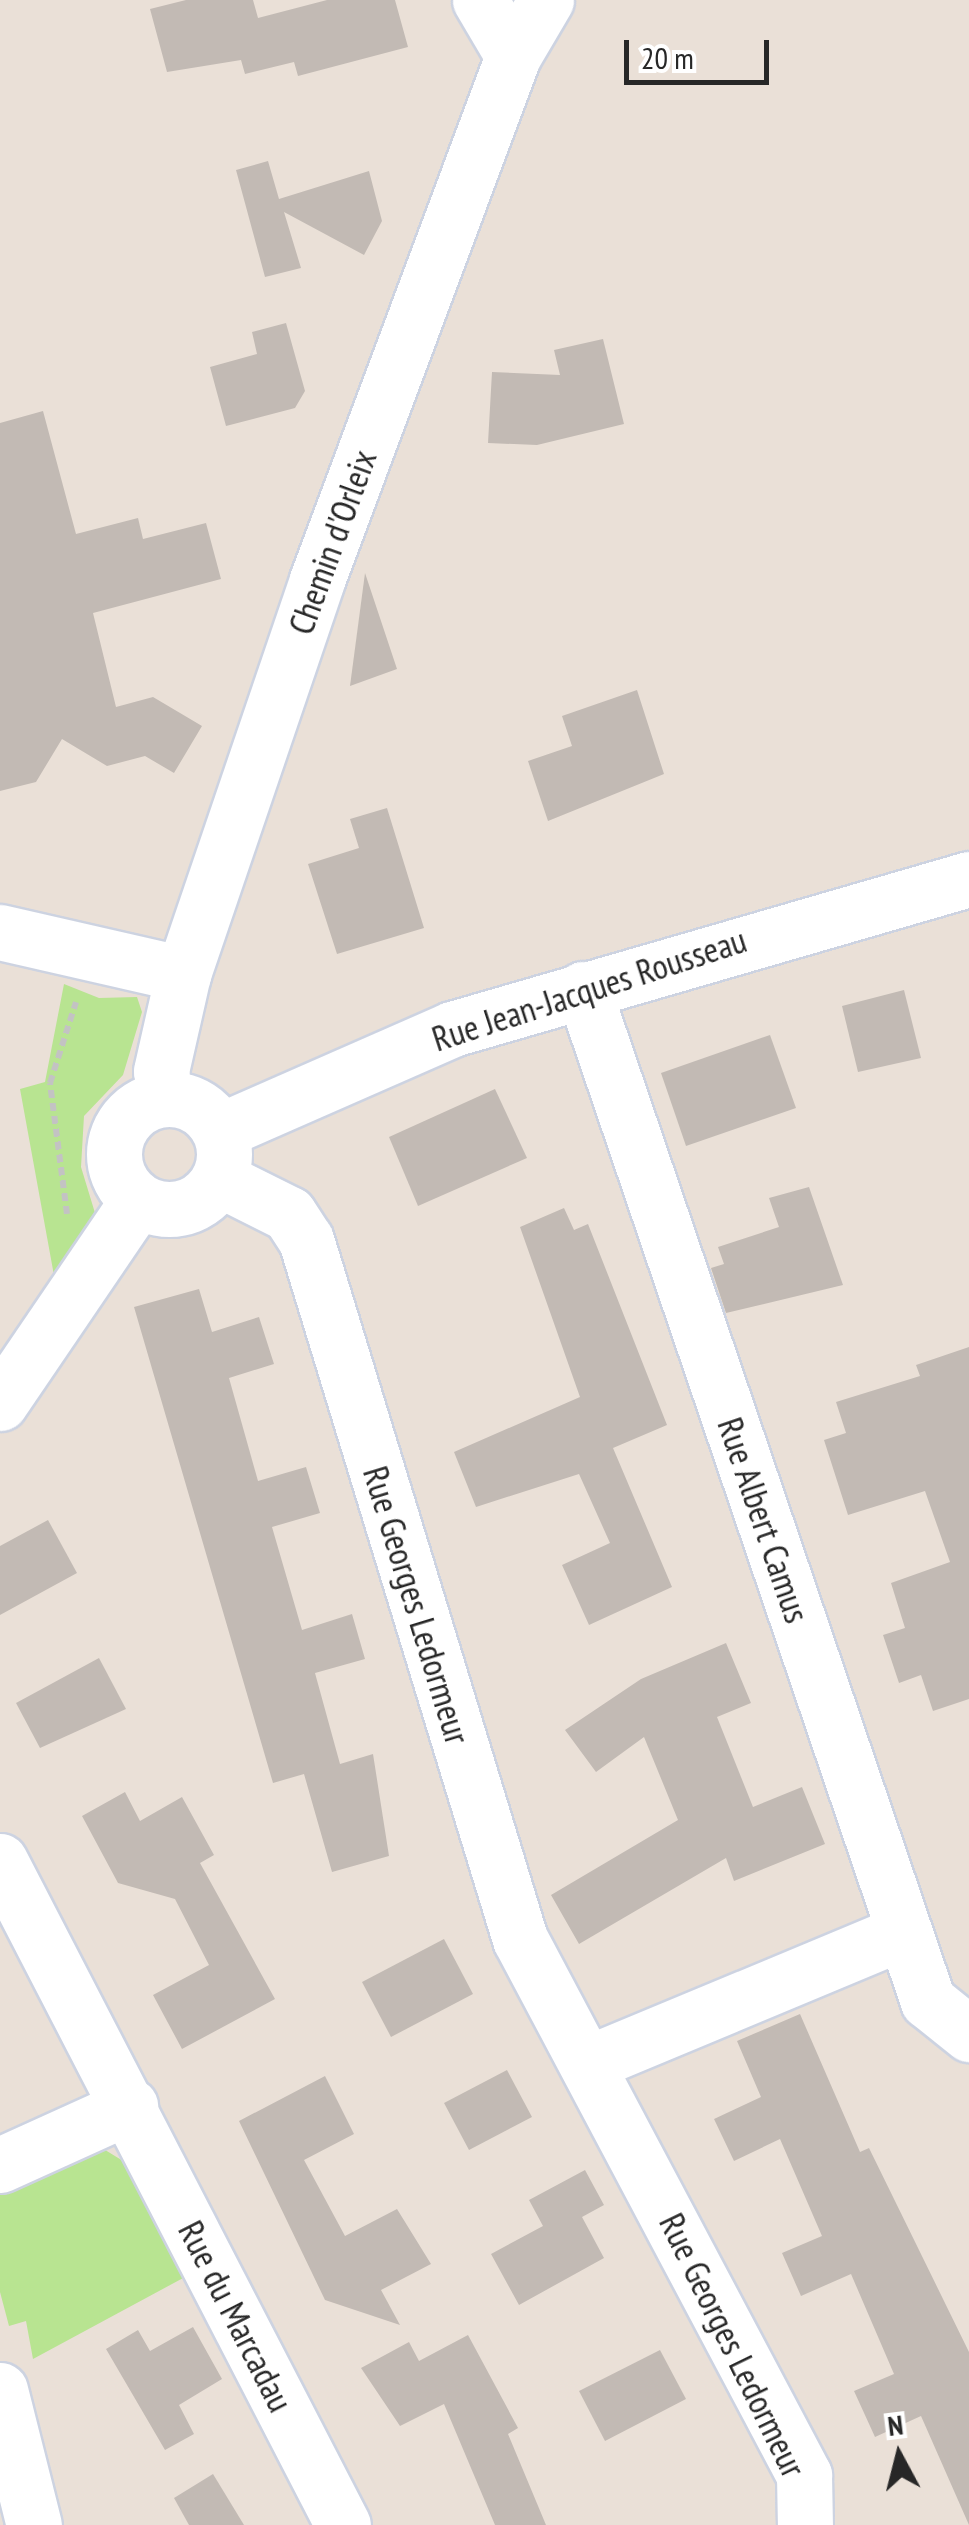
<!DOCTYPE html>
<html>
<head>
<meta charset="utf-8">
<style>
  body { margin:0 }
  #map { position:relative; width:969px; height:2525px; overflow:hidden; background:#eae0d7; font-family:"PT Sans Narrow",sans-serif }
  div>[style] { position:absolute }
  .green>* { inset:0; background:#b8e491 }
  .building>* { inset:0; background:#c2bab4 }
  .path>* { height:6px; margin-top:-3px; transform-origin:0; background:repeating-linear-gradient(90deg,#c3c3c3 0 8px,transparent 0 13px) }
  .roads { filter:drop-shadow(2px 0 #cdd3e1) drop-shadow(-2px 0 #cdd3e1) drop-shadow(0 2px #cdd3e1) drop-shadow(0 -2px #cdd3e1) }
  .minor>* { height:55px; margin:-27.5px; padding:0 27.5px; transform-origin:27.5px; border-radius:27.5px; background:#fff }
  .minor>.ring { margin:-27.5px; padding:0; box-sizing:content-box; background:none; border:55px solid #fff; border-radius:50% }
  span { translate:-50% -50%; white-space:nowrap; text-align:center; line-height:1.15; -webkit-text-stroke:10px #fff; paint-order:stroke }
  .street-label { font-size:35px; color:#272727 }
  .north { position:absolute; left:849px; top:2405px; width:100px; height:100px; -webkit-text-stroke:8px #fff; paint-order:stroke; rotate:353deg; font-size:28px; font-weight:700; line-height:40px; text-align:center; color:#272727 }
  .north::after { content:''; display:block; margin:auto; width:35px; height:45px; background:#272727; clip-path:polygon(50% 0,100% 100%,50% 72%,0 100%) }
  .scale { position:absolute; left:624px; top:40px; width:145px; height:45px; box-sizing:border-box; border:5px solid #272727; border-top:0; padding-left:12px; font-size:30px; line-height:35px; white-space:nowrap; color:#272727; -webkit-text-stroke:8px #fff; paint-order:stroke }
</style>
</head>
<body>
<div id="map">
  <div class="green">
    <div style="clip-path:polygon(64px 984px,99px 998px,137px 997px,142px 1012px,123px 1075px,84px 1116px,81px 1167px,95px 1213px,55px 1281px,20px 1089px,45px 1082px)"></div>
    <div style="clip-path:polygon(97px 2145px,128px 2164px,185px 2277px,33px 2359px,26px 2321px,9px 2326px,0 2292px,0 2190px)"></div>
  </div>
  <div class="building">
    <div style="clip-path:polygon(186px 0,253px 0,258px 18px,327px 0,395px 0,408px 47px,298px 76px,294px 62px,245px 74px,241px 60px,167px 72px,150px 9px)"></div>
    <div style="clip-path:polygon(268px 161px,279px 199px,369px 171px,382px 221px,364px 255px,284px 212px,301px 268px,265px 277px,236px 170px)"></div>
    <div style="clip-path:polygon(286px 323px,305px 391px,295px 408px,226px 426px,210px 367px,257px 354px,252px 332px)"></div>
    <div style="clip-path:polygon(603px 339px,624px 424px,537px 445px,488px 443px,492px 372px,560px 375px,554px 350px)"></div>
    <div style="clip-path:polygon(43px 411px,76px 534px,138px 518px,143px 539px,206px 523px,221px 579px,93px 613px,116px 707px,153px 697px,202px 726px,174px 773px,145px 756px,107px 766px,62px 739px,36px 782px,0 791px,0 423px)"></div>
    <div style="clip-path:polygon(365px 573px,397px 669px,350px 686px)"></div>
    <div style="clip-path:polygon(637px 690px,664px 774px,548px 821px,528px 761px,572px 746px,562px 716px)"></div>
    <div style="clip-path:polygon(387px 808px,424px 928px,337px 954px,308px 864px,359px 848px,350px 819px)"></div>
    <div style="clip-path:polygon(904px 990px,921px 1058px,858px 1072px,842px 1006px)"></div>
    <div style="clip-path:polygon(770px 1035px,796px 1108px,686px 1146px,661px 1073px)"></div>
    <div style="clip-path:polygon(495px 1089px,527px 1158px,418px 1206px,389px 1137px)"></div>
    <div style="clip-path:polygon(809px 1187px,843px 1285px,726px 1313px,711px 1268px,724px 1264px,718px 1247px,779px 1227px,769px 1198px)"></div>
    <div style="clip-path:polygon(564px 1208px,574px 1230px,588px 1224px,667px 1425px,613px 1448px,672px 1587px,589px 1625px,562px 1565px,610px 1543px,579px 1474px,476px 1507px,454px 1452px,580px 1397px,520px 1227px)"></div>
    <div style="clip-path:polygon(199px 1289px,212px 1332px,259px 1317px,274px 1364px,229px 1378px,258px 1481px,306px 1467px,320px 1513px,272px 1527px,302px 1630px,352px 1614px,365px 1659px,315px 1673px,340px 1764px,373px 1754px,389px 1856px,332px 1872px,304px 1774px,273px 1783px,134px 1307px)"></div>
    <div style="clip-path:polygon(969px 1347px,969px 1699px,933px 1711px,921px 1675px,899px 1683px,883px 1635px,905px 1628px,891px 1583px,950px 1562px,925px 1491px,848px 1515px,824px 1440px,846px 1433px,836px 1402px,920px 1376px,916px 1365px)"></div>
    <div style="clip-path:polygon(48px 1520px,77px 1573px,0 1615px,0 1546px)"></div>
    <div style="clip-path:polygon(726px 1643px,751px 1703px,717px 1717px,753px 1807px,802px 1787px,825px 1844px,734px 1881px,726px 1858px,579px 1944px,551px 1895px,678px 1820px,644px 1737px,596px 1772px,565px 1730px,641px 1679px)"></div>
    <div style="clip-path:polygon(99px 1658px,126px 1709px,40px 1748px,16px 1703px)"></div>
    <div style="clip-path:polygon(125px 1792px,140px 1821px,182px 1797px,214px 1855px,200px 1863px,275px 1999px,182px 2049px,153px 1995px,209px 1965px,175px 1899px,118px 1883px,82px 1816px)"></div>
    <div style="clip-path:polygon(444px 1939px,473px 1994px,391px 2037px,362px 1982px)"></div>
    <div style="clip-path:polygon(800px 2014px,860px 2152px,869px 2148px,969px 2352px,969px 2525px,921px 2416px,875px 2437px,854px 2391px,894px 2374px,851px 2274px,801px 2296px,782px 2253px,822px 2236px,780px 2139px,734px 2161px,714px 2119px,761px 2097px,737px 2041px)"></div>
    <div style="clip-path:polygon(507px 2070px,532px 2117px,469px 2150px,444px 2103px)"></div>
    <div style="clip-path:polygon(325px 2076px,354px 2134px,304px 2160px,345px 2236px,397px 2209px,431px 2264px,381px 2290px,400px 2325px,325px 2300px,239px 2121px)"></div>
    <div style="clip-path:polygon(585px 2170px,604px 2205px,582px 2217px,604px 2258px,519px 2305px,491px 2254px,543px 2226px,529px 2200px)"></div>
    <div style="clip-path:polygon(193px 2327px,222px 2379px,179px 2405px,194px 2434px,165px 2450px,106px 2349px,138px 2330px,150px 2351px)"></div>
    <div style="clip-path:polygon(468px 2335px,518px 2428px,508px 2434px,546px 2525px,495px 2525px,444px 2404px,400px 2426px,361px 2368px,409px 2342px,419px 2361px)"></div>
    <div style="clip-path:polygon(660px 2350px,686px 2399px,605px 2441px,579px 2391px)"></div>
    <div style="clip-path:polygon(213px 2474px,244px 2525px,189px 2525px,174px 2498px)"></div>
  </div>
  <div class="path">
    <div style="left:67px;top:1214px;width:132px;rotate:-97.4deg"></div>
    <div style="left:50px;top:1083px;width:85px;rotate:-72.2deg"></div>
  </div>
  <div class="roads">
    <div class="minor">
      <div style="left:480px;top:0;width:65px;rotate:59.5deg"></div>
      <div style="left:0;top:932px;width:188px;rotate:12.9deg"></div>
      <div style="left:583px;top:989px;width:1069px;rotate:71.18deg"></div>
      <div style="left:928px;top:2001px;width:53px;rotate:38.8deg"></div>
      <div class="ring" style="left:114px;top:1099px;width:55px;height:55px"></div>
      <div style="left:165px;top:1099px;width:28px;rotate:-98deg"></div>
      <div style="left:161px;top:1071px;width:99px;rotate:-77.2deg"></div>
      <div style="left:183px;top:974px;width:416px;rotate:-71.2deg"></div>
      <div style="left:317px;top:580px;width:559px;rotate:-69.49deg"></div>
      <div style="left:513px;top:56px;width:65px;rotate:-59.5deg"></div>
      <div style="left:220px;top:1131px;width:253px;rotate:-23.7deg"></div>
      <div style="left:452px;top:1029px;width:538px;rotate:-16.18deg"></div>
      <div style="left:219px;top:1179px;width:78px;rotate:26.6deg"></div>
      <div style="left:289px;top:1214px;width:31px;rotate:57deg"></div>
      <div style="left:306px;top:1240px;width:731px;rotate:72.98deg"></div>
      <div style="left:520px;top:1939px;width:607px;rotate:62.08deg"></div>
      <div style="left:804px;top:2475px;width:50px;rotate:88.9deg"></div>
      <div style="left:0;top:1403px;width:245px;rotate:-55.8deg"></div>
      <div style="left:0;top:1861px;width:747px;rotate:62.68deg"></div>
      <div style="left:591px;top:2062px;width:339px;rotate:-22.6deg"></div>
      <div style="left:0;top:2165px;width:143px;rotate:-24.4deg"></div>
      <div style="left:0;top:2390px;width:139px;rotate:75.9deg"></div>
    </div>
  </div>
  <div class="street-label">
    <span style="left:332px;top:542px;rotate:-70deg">Chemin d'Orleix</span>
    <span style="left:589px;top:989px;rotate:-18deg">Rue Jean-Jacques Rousseau</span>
    <span style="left:764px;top:1520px;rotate:71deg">Rue Albert Camus</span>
    <span style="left:417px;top:1605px;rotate:73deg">Rue Georges Ledormeur</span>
    <span style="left:236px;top:2316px;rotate:63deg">Rue du Marcadau</span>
    <span style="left:733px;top:2345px;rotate:64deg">Rue Georges Ledormeur</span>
  </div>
  <div class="north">N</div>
  <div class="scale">20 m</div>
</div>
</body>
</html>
